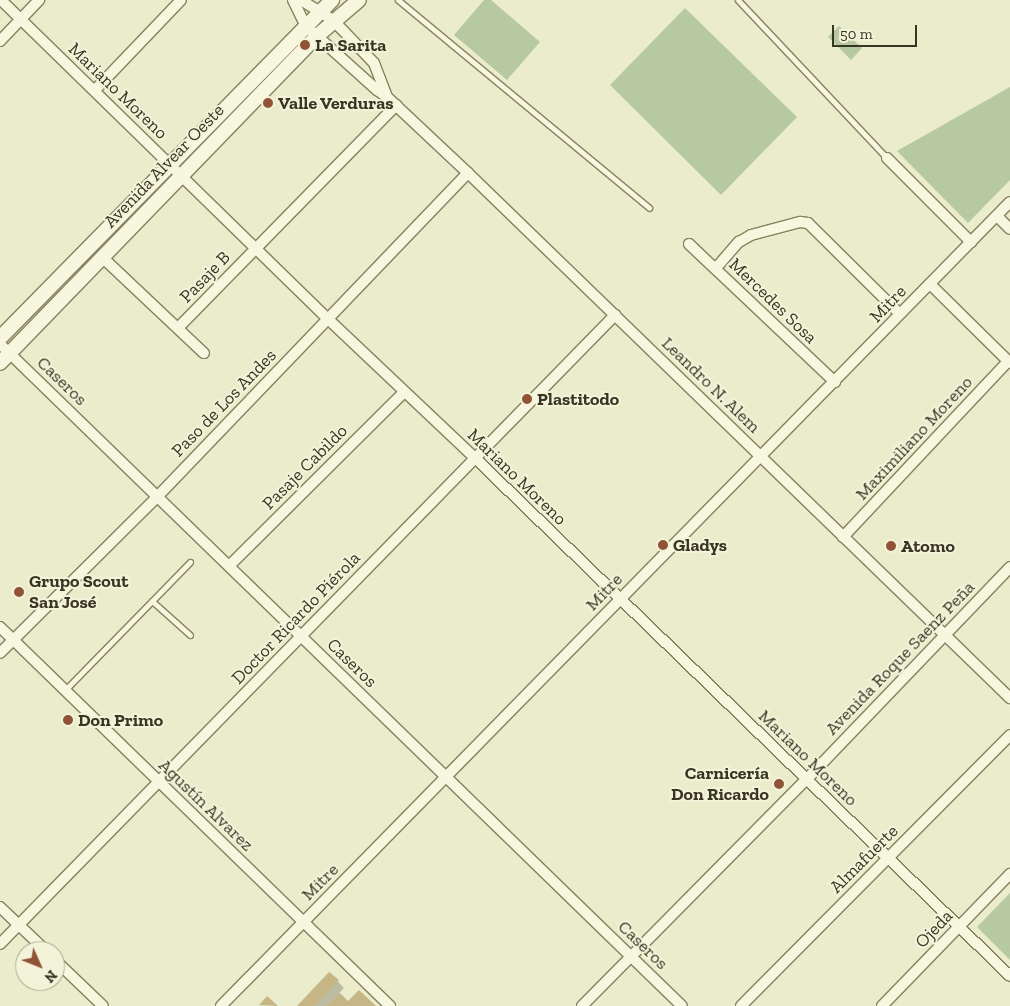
<!DOCTYPE html>
<html>
<head>
<meta charset="utf-8">
<style>
  body { margin:0 }
  #map { position:relative; width:1010px; height:1006px; overflow:hidden; background:#ebeccb; font-family:"Zilla Slab",serif }
  div>[style] { position:absolute }
  .green>* { inset:0; background:#b7c9a0 }
  .shadow>* { inset:0; background:#0003 }
  .building>* { inset:0; background:#c6b585 }
  .roads { filter:drop-shadow(1px 0 #878261) drop-shadow(-1px 0 #878261) drop-shadow(0 1px #878261) drop-shadow(0 -1px #878261) }
  .lane>* { height:5px; margin:-2.5px; padding:0 2.5px; transform-origin:2.5px; border-radius:2.5px; background:#f6f7de }
  .street>* { height:10px; margin:-5px; padding:0 5px; transform-origin:5px; border-radius:5px; background:#f6f7de }
  .secondary>* { height:14px; margin:-7px; padding:0 7px; transform-origin:7px; border-radius:7px; background:#f6f7de }
  .dots>* { width:14px; height:14px; translate:-50% -50%; box-sizing:border-box; border:2px solid #f3f3da; border-radius:50% }
  span { translate:-50% -50%; white-space:nowrap; text-align:center; line-height:1.15; -webkit-text-stroke:4px #f3f3da; paint-order:stroke }
  .poi-label { font-size:18px; color:#393523; font-weight:700 }
  .left { translate:0 -50%; text-align:left }
  .right { translate:-100% -50%; text-align:right }
  .street-label { font-size:18px; color:#393523 }
  .north { position:absolute; left:15px; top:941px; width:50px; height:50px; box-sizing:border-box; background:#f3f3da; border:1px solid #a9a791; border-radius:50%; rotate:134deg; font-size:14px; font-weight:700; line-height:20px; text-align:center; color:#393523 }
  .north::after { content:''; display:block; margin:auto; width:18px; height:22px; background:#915336; clip-path:polygon(50% 0,100% 100%,50% 72%,0 100%) }
  .scale { position:absolute; left:832px; top:25px; width:85px; height:22px; box-sizing:border-box; border:2px solid #393523; border-top:0; padding-left:6px; font-size:15px; line-height:18px; white-space:nowrap; color:#393523; -webkit-text-stroke:4px #f3f3da; paint-order:stroke }
</style>
</head>
<body>
<div id="map">
  <div class="green">
    <div style="clip-path:polygon(484px 0,491px 0,540px 42px,507px 80px,454px 35px)"></div>
    <div style="clip-path:polygon(685px 8px,797px 117px,721px 195px,610px 85px)"></div>
    <div style="clip-path:polygon(839px 26px,862px 48px,851px 60px,828px 37px)"></div>
    <div style="clip-path:polygon(1010px 87px,1010px 180px,968px 223px,897px 151px)"></div>
    <div style="clip-path:polygon(1010px 893px,1010px 960px,977px 927px)"></div>
  </div>
  <div class="shadow">
    <div style="clip-path:polygon(330px 973px,344px 988px,339px 993px,348px 1003px,374px 1006px,298px 1006px)"></div>
  </div>
  <div class="building">
    <div style="clip-path:polygon(329px 972px,339px 980px,314px 1006px,297px 1006px)"></div>
    <div style="clip-path:polygon(359px 990px,376px 1006px,327px 1006px,340px 993px,348px 1001px)"></div>
    <div style="clip-path:polygon(267px 996px,278px 1006px,259px 1005px)"></div>
  </div>
  <div class="roads">
    <div class="lane">
      <div style="left:398px;top:0;width:326px;rotate:39.6deg"></div>
      <div style="left:738px;top:0;width:217px;rotate:46.7deg"></div>
      <div style="left:152px;top:601px;width:51px;rotate:41.8deg"></div>
      <div style="left:65px;top:690px;width:179px;rotate:-45.7deg"></div>
    </div>
    <div class="street">
      <div style="left:1px;top:0;width:455px;rotate:44.3deg"></div>
      <div style="left:327px;top:318px;width:205px;rotate:43.4deg"></div>
      <div style="left:476px;top:459px;width:743px;rotate:44.07deg"></div>
      <div style="left:293px;top:0;width:28px;rotate:64deg"></div>
      <div style="left:305px;top:25px;width:16px;rotate:43deg"></div>
      <div style="left:317px;top:36px;width:81px;rotate:42deg"></div>
      <div style="left:377px;top:90px;width:12px;rotate:35deg"></div>
      <div style="left:387px;top:97px;width:111px;rotate:43.2deg"></div>
      <div style="left:468px;top:173px;width:755px;rotate:44.09deg"></div>
      <div style="left:301px;top:0;width:38px;rotate:32deg"></div>
      <div style="left:333px;top:20px;width:59px;rotate:46.4deg"></div>
      <div style="left:374px;top:63px;width:36px;rotate:69deg"></div>
      <div style="left:0;top:41px;width:57px;rotate:-46.4deg"></div>
      <div style="left:95px;top:90px;width:124px;rotate:-46.3deg"></div>
      <div style="left:887px;top:158px;width:119px;rotate:45deg"></div>
      <div style="left:997px;top:216px;width:18px;rotate:45deg"></div>
      <div style="left:689px;top:244px;width:201px;rotate:43.4deg"></div>
      <div style="left:102px;top:257px;width:140px;rotate:43.3deg"></div>
      <div style="left:716px;top:268px;width:35px;rotate:-49deg"></div>
      <div style="left:739px;top:242px;width:14px;rotate:-30deg"></div>
      <div style="left:751px;top:235px;width:51px;rotate:-14.9deg"></div>
      <div style="left:800px;top:222px;width:8px;rotate:7deg"></div>
      <div style="left:808px;top:223px;width:129px;rotate:44.7deg"></div>
      <div style="left:930px;top:284px;width:112px;rotate:44.6deg"></div>
      <div style="left:178px;top:328px;width:312px;rotate:-45.6deg"></div>
      <div style="left:0;top:344px;width:950px;rotate:44.15deg"></div>
      <div style="left:843px;top:537px;width:241px;rotate:-46.8deg"></div>
      <div style="left:230px;top:565px;width:245px;rotate:-44.8deg"></div>
      <div style="left:0;top:627px;width:544px;rotate:44.18deg"></div>
      <div style="left:0;top:653px;width:221px;rotate:-44.8deg"></div>
      <div style="left:157px;top:497px;width:449px;rotate:-46.2deg"></div>
      <div style="left:0;top:907px;width:64px;rotate:43.7deg"></div>
      <div style="left:0;top:944px;width:880px;rotate:-45.64deg"></div>
      <div style="left:55px;top:960px;width:66px;rotate:43.8deg"></div>
      <div style="left:221px;top:1006px;width:1126px;rotate:-45.54deg"></div>
      <div style="left:582px;top:1006px;width:318px;rotate:-45.3deg"></div>
      <div style="left:806px;top:780px;width:295px;rotate:-46.2deg"></div>
      <div style="left:741px;top:1006px;width:382px;rotate:-45.2deg"></div>
      <div style="left:882px;top:1006px;width:184px;rotate:-45.9deg"></div>
    </div>
    <div class="secondary">
      <div style="left:0;top:338px;width:474px;rotate:-45.5deg"></div>
      <div style="left:0;top:363px;width:455px;rotate:-45.9deg"></div>
      <div style="left:317px;top:36px;width:55px;rotate:-40.6deg"></div>
    </div>
  </div>
  <div class="dots">
    <div style="left:305px;top:45px;background:#915336"></div>
    <div style="left:268px;top:103px;background:#915336"></div>
    <div style="left:527px;top:399px;background:#915336"></div>
    <div style="left:663px;top:545px;background:#915336"></div>
    <div style="left:891px;top:546px;background:#915336"></div>
    <div style="left:19px;top:592px;background:#915336"></div>
    <div style="left:68px;top:720px;background:#915336"></div>
    <div style="left:779px;top:784px;background:#915336"></div>
  </div>
  <div class="poi-label">
    <span class="left" style="left:315px;top:45px">La Sarita</span>
    <span class="left" style="left:278px;top:103px">Valle Verduras</span>
    <span class="left" style="left:537px;top:399px">Plastitodo</span>
    <span class="left" style="left:673px;top:545px">Gladys</span>
    <span class="left" style="left:901px;top:546px">Atomo</span>
    <span class="left" style="left:29px;top:592px">Grupo Scout<br>San José</span>
    <span class="left" style="left:78px;top:720px">Don Primo</span>
    <span class="right" style="left:769px;top:784px">Carnicería<br>Don Ricardo</span>
  </div>
  <div class="street-label">
    <span style="left:118px;top:91px;rotate:44deg">Mariano Moreno</span>
    <span style="left:164px;top:166px;rotate:-46deg">Avenida Alvear Oeste</span>
    <span style="left:205px;top:277px;rotate:-46deg">Pasaje B</span>
    <span style="left:773px;top:301px;rotate:44deg">Mercedes Sosa</span>
    <span style="left:888px;top:304px;rotate:-46deg">Mitre</span>
    <span style="left:62px;top:381px;rotate:44deg">Caseros</span>
    <span style="left:711px;top:385px;rotate:44deg">Leandro N. Alem</span>
    <span style="left:224px;top:403px;rotate:-46deg">Paso de Los Andes</span>
    <span style="left:914px;top:438px;rotate:-47deg">Maximiliano Moreno</span>
    <span style="left:305px;top:467px;rotate:-45deg">Pasaje Cabildo</span>
    <span style="left:517px;top:477px;rotate:44deg">Mariano Moreno</span>
    <span style="left:604px;top:592px;rotate:-46deg">Mitre</span>
    <span style="left:296px;top:618px;rotate:-46deg">Doctor Ricardo Piérola</span>
    <span style="left:900px;top:658px;rotate:-46deg">Avenida Roque Saenz Peña</span>
    <span style="left:352px;top:663px;rotate:44deg">Caseros</span>
    <span style="left:808px;top:758px;rotate:44deg">Mariano Moreno</span>
    <span style="left:206px;top:805px;rotate:44deg">Agustín Alvarez</span>
    <span style="left:864px;top:859px;rotate:-45deg">Almafuerte</span>
    <span style="left:320px;top:882px;rotate:-45deg">Mitre</span>
    <span style="left:934px;top:929px;rotate:-46deg">Ojeda</span>
    <span style="left:643px;top:945px;rotate:44deg">Caseros</span>
  </div>
  <div class="north">N</div>
  <div class="scale">50 m</div>
</div>
</body>
</html>
